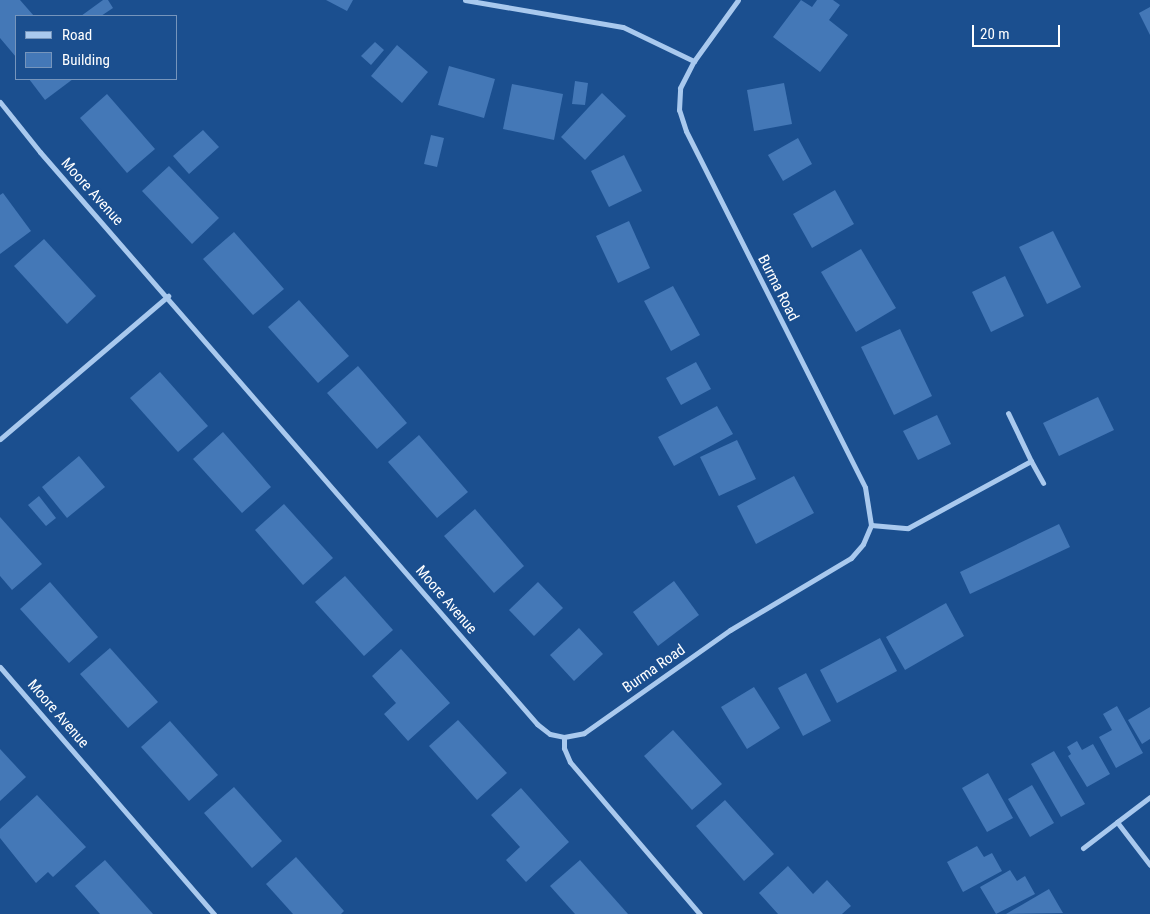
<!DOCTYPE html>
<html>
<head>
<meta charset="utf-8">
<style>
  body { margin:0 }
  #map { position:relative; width:1150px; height:914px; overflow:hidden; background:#1b4f8f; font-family:"Roboto Condensed",sans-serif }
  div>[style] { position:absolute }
  .building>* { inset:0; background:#4478b7 }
  .minor>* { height:5px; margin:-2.5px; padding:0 2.5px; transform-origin:2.5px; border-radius:2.5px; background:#a9c9ee }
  span { translate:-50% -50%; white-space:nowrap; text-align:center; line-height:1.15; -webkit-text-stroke:4px #1b4f8f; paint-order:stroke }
  .street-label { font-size:15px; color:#fff }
  .legend { position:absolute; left:15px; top:15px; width:162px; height:65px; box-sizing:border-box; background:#1b4f8f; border:1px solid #7695bc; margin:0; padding:6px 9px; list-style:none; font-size:15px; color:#fff }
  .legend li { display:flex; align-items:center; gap:10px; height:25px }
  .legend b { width:25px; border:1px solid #7695bc }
  .scale { position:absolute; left:972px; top:25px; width:88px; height:22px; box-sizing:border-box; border:2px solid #fff; border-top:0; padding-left:6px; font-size:15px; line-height:18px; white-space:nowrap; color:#fff; -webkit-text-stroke:4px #1b4f8f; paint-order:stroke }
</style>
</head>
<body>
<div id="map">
  <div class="building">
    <div style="clip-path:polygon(0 0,20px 0,34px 16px,16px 16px,16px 57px,0 38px)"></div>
    <div style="clip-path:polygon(103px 0,108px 0,113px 8px,101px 16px,81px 16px)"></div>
    <div style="clip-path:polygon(326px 0,353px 0,347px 11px)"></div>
    <div style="clip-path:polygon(801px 0,812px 7px,817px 0,833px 0,840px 5px,829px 20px,848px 35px,820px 72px,773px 37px)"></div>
    <div style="clip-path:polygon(1150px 7px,1150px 35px,1139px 13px)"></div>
    <div style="clip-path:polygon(375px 42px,384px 50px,371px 65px,361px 56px)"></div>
    <div style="clip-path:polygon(397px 45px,428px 72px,402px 103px,371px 76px)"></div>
    <div style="clip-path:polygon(449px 66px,495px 79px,484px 118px,438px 105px)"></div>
    <div style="clip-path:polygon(29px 79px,73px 79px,45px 100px)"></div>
    <div style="clip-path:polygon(575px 81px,588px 83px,585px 105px,572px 104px)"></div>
    <div style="clip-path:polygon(784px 83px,792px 124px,754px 131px,747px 90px)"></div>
    <div style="clip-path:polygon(512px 84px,563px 94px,554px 140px,503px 129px)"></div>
    <div style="clip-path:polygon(602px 93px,626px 116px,585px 160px,561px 137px)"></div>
    <div style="clip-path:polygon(107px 94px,155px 149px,127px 173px,80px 118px)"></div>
    <div style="clip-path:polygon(203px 130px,219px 147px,189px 174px,173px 156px)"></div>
    <div style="clip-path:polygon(431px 135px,444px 138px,437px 167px,424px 164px)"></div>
    <div style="clip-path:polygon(798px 138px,812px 164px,783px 181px,768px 155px)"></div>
    <div style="clip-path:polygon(624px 155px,642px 191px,609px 207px,591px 171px)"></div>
    <div style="clip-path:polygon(169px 166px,219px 218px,192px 244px,142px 191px)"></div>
    <div style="clip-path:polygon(835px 190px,854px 224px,812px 248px,793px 214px)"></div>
    <div style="clip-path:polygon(3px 193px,31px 231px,0 254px,0 195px)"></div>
    <div style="clip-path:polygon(629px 221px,650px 268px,618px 283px,596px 236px)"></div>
    <div style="clip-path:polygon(1053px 231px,1081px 287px,1047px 304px,1019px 247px)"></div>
    <div style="clip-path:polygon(234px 232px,284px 289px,253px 315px,203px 259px)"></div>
    <div style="clip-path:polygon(44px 239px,96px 296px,67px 324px,14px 266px)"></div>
    <div style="clip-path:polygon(861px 249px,896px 308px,856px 332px,821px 272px)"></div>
    <div style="clip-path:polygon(1005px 276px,1024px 316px,991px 332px,972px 292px)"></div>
    <div style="clip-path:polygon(673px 286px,700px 335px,671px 351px,644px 301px)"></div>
    <div style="clip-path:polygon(299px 300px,349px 356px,318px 383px,268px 327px)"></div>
    <div style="clip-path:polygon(900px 329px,932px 396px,894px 415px,861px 347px)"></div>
    <div style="clip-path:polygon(696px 362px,711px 389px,681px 405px,666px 378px)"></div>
    <div style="clip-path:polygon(358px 366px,407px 423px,377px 449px,327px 393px)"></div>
    <div style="clip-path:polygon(160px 372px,208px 426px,178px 452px,130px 398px)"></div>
    <div style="clip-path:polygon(1098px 397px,1114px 430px,1059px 456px,1043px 423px)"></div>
    <div style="clip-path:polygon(717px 406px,733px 434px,674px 466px,658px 437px)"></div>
    <div style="clip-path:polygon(937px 415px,951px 444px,918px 460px,903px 431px)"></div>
    <div style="clip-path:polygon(223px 432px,271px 487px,242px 513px,193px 459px)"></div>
    <div style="clip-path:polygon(419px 435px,468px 492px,437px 518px,388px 462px)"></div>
    <div style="clip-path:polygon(737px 440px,756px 479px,719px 496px,700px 457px)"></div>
    <div style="clip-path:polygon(79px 456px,105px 487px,67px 518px,42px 487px)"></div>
    <div style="clip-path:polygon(794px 476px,814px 513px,756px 544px,737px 506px)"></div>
    <div style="clip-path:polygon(39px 496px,56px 518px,46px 526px,28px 505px)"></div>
    <div style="clip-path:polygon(284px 504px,333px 558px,303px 585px,255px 530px)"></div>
    <div style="clip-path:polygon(475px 509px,524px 566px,494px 593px,444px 536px)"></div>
    <div style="clip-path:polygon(0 517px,42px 564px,12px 590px,0 576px)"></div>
    <div style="clip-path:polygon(1059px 524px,1070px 547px,970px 594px,960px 572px)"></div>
    <div style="clip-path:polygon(345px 576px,393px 630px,364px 656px,315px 602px)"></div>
    <div style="clip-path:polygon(674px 581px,699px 615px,658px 646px,633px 612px)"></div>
    <div style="clip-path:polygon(50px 582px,98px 637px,69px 663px,20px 609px)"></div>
    <div style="clip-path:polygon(538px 582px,563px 608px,534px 636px,509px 610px)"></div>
    <div style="clip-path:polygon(946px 603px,964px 636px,905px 670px,886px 637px)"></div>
    <div style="clip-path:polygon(579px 628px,603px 654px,574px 681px,550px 655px)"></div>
    <div style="clip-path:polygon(880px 638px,897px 671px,837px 703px,820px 670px)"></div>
    <div style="clip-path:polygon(110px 648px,158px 702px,128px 728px,80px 674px)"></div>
    <div style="clip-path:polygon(401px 649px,450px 703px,408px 741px,384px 714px,396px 703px,372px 676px)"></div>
    <div style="clip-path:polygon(806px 673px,831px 721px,803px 736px,778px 688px)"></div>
    <div style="clip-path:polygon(754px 687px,780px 728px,747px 749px,721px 707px)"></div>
    <div style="clip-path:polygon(1117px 706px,1143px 753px,1116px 768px,1099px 737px,1112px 730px,1103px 714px)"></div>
    <div style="clip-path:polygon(1150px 707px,1150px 739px,1142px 744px,1128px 720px)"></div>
    <div style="clip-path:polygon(458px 720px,507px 773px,477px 800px,429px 746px)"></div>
    <div style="clip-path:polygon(170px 721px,218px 775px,189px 801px,141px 747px)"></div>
    <div style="clip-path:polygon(673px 730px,722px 784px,692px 810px,644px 756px)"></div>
    <div style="clip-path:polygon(1077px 741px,1082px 750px,1093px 744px,1110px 774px,1087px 787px,1068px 756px,1071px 754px,1067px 747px)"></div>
    <div style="clip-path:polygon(0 749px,26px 777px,0 801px)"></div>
    <div style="clip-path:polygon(1054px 751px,1085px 804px,1061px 817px,1031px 764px)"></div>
    <div style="clip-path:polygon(988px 773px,1013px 818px,987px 832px,962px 788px)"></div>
    <div style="clip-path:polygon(1032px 785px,1054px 823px,1030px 837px,1008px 799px)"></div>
    <div style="clip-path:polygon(234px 787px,282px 841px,252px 868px,204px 813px)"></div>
    <div style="clip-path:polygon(521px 788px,569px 842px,526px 882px,506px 860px,520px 847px,491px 815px)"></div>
    <div style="clip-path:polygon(37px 795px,86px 847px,53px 877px,48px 872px,36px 883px,0 838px,0 829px)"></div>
    <div style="clip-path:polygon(725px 800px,774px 854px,744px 881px,696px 826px)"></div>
    <div style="clip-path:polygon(977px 846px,984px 857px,992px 853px,1002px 871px,963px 892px,947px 862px)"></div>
    <div style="clip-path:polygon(296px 857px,344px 911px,341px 914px,293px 914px,266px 884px)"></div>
    <div style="clip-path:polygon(105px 860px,153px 914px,100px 914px,75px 886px)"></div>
    <div style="clip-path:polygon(580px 860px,628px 914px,575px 914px,550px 886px)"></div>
    <div style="clip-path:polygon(788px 866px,813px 894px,827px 880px,851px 906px,842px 914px,778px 914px,759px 893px)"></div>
    <div style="clip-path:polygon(1010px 870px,1017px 881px,1025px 876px,1035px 894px,996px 914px,980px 887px)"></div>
    <div style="clip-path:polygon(1049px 889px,1063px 913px,1006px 914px)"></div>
  </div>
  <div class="minor">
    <div style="left:465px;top:0;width:160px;rotate:9.7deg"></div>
    <div style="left:623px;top:27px;width:79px;rotate:25.6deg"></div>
    <div style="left:0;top:102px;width:64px;rotate:51.3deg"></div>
    <div style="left:40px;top:152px;width:758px;rotate:49.01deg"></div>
    <div style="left:537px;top:724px;width:16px;rotate:38deg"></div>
    <div style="left:550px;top:734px;width:14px;rotate:12deg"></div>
    <div style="left:564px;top:737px;width:20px;rotate:-11deg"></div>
    <div style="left:584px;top:733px;width:179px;rotate:-35.2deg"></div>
    <div style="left:730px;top:630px;width:141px;rotate:-30.8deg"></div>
    <div style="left:851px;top:558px;width:18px;rotate:-49deg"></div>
    <div style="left:863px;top:544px;width:21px;rotate:-67deg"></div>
    <div style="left:871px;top:525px;width:38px;rotate:-99deg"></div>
    <div style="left:865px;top:487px;width:398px;rotate:-116.7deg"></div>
    <div style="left:686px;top:131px;width:22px;rotate:-108deg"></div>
    <div style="left:679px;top:110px;width:22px;rotate:-87deg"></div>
    <div style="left:680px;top:88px;width:30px;rotate:-63deg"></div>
    <div style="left:694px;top:61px;width:75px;rotate:-54.2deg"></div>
    <div style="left:0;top:439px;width:221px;rotate:-40.4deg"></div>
    <div style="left:1031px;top:461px;width:25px;rotate:61deg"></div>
    <div style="left:871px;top:525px;width:37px;rotate:5deg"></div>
    <div style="left:908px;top:528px;width:140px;rotate:-28.6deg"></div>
    <div style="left:1031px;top:461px;width:53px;rotate:-115.6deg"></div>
    <div style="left:0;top:667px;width:327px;rotate:49.1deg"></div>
    <div style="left:564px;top:737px;width:11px;rotate:90deg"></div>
    <div style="left:564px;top:748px;width:15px;rotate:67deg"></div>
    <div style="left:570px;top:762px;width:200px;rotate:49.5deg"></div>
    <div style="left:1150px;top:797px;width:41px;rotate:142.9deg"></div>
    <div style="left:1117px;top:822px;width:54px;rotate:52.5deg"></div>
    <div style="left:1083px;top:848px;width:43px;rotate:-37.4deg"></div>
  </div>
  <div class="street-label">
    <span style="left:92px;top:192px;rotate:48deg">Moore Avenue</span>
    <span style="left:778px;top:288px;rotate:63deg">Burma Road</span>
    <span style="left:446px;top:600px;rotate:49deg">Moore Avenue</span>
    <span style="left:654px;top:669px;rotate:-35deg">Burma Road</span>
    <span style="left:58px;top:714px;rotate:49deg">Moore Avenue</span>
  </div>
  <ul class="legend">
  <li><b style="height:6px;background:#a9c9ee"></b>Road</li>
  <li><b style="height:14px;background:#4478b7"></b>Building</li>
  </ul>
  <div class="scale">20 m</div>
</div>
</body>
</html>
